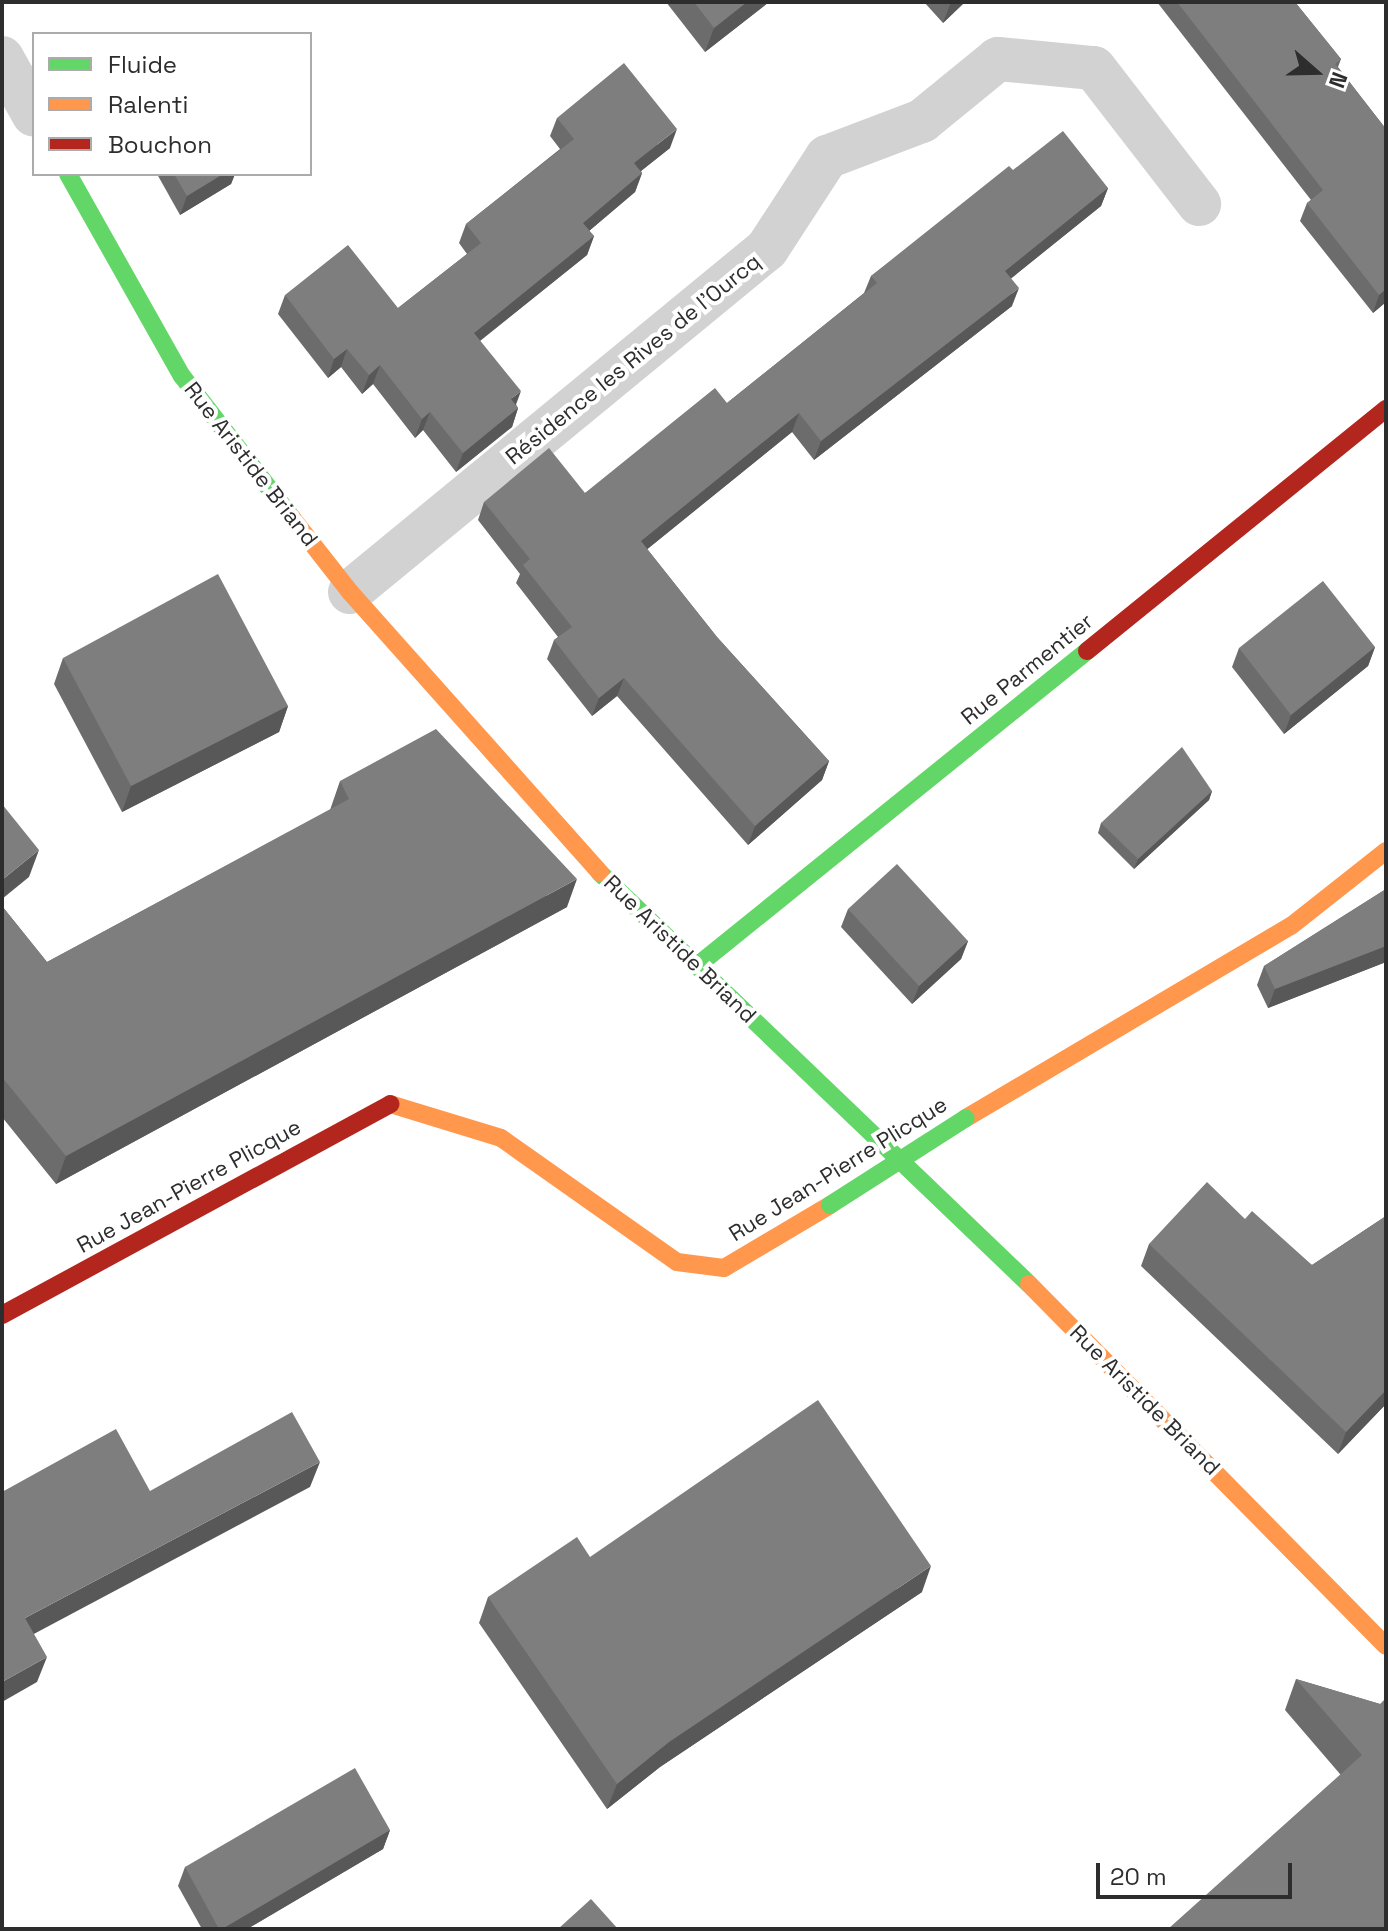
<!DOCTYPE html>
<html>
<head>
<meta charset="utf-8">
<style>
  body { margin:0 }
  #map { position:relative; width:1388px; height:1931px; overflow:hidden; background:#fff; font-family:"Space Grotesk",sans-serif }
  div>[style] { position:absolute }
  .street>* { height:44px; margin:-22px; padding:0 22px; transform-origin:22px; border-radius:22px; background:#d2d2d2 }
  .fast>* { height:18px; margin:-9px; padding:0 9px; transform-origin:9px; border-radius:9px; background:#63d668 }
  .slow>* { height:18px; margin:-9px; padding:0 9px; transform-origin:9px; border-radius:9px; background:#ff974d }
  .jam>* { height:18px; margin:-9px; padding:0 9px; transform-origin:9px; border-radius:9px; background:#b3261e }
  .fast-bridge>* { height:18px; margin:-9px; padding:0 9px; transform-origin:9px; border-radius:9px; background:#63d668 }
  .wall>* { inset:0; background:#6c6c6c }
  .shaded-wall>* { inset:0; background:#585858 }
  .building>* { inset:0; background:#7e7e7e }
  span { translate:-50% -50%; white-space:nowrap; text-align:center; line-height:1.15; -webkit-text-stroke:8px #fff; paint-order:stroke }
  .street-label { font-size:22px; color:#2d2d2d }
  .frame { position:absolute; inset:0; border:4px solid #2d2d2d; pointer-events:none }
  .legend { position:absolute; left:32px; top:32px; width:280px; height:144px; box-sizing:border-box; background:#fff; border:2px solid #ababab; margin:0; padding:10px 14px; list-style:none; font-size:24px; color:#2d2d2d }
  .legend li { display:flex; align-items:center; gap:16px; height:40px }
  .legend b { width:40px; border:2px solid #ababab }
  .north { position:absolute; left:1276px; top:32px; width:80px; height:80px; -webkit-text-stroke:6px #fff; paint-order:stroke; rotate:110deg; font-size:22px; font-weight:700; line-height:32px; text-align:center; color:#2d2d2d }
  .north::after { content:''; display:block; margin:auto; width:28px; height:36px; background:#2d2d2d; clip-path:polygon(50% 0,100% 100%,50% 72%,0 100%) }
  .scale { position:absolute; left:1096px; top:1863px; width:196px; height:36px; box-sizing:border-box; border:4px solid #2d2d2d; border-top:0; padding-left:10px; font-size:24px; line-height:28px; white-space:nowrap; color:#2d2d2d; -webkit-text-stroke:6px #fff; paint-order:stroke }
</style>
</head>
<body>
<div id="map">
  <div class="street">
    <div style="left:2px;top:58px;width:65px;rotate:60.7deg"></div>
    <div style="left:350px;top:592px;width:540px;rotate:-39.44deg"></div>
    <div style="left:767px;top:249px;width:110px;rotate:-56.9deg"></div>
    <div style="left:827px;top:157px;width:102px;rotate:-20.8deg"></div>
    <div style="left:922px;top:121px;width:98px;rotate:-39.2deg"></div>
    <div style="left:998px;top:59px;width:96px;rotate:5.4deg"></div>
    <div style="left:1094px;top:68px;width:172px;rotate:52.3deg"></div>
  </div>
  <div class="fast">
    <div style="left:68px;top:174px;width:232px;rotate:60.6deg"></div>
    <div style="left:182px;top:376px;width:180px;rotate:52.2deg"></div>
    <div style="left:600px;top:873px;width:594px;rotate:43.77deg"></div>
    <div style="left:698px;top:965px;width:500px;rotate:-38.9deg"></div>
  </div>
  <div class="slow">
    <div style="left:292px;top:518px;width:94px;rotate:51.9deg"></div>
    <div style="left:350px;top:592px;width:376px;rotate:48.3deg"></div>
    <div style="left:390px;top:1104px;width:116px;rotate:17deg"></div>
    <div style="left:501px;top:1138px;width:215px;rotate:35.2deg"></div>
    <div style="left:677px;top:1262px;width:47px;rotate:7.3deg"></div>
    <div style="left:724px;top:1268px;width:123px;rotate:-30.7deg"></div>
    <div style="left:966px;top:1118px;width:377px;rotate:-30.6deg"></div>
    <div style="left:1291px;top:926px;width:121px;rotate:-38.3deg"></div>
    <div style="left:1029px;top:1284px;width:508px;rotate:45.4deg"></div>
  </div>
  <div class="jam">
    <div style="left:1087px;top:651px;width:385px;rotate:-39deg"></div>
    <div style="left:2px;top:1315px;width:442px;rotate:-28.5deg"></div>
  </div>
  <div class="fast-bridge">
    <div style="left:830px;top:1205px;width:161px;rotate:-32.6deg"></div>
  </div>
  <div class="wall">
    <div style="clip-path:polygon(666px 2px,769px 2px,705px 52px)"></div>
    <div style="clip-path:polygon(924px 2px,965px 2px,943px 23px)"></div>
    <div style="clip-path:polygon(1157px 2px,1295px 2px,1341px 59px,1338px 67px,1386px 129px,1386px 302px,1373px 313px,1300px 221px,1307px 203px,1311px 200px)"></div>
    <div style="clip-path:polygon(557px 118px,670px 148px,641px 171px,642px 173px,635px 192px,589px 231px,594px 236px,587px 255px,480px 341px,518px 408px,512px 427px,456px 472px,423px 430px,415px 438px,373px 384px,362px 394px,341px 367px,328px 378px,278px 314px,285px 295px,398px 308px,467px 254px,459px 243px,466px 224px,560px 149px,550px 136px)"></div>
    <div style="clip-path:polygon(1013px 170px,1108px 188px,1101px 206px,1011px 278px,1012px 306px,814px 460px,792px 432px,647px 549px,717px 637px,829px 761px,822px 780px,748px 845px,617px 696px,592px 716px,547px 659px,554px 640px,558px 637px,516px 583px,520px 574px,478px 520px,484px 502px,585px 493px,727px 403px,864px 293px,871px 276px)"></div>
    <div style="clip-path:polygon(157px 174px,235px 174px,231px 184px,180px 215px)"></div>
    <div style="clip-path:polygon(1375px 647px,1368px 666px,1284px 734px,1232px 667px,1239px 648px)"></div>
    <div style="clip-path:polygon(63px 658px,288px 706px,279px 732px,122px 812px,54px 684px)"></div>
    <div style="clip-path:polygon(340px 781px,567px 907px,56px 1184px,2px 1117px,2px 906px,47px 962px,330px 810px)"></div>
    <div style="clip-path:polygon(1212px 791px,1209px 800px,1134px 869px,1098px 833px,1101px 823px)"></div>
    <div style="clip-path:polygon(1386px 889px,1386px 962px,1268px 1008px,1257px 985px,1264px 966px)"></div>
    <div style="clip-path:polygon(848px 909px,968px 941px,961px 959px,912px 1004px,841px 927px)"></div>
    <div style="clip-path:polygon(1386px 1216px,1386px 1404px,1338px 1454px,1141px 1266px,1149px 1244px,1245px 1219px,1312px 1265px)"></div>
    <div style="clip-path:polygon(590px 1557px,922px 1592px,660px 1767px,607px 1809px,479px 1623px,488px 1597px)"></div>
    <div style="clip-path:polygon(1296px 1679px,1380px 1704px,1386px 1929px,1340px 1774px,1285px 1710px)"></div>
    <div style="clip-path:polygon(390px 1830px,383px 1849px,247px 1929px,202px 1929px,178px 1886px,185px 1867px)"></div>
  </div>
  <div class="shaded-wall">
    <div style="clip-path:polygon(747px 2px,769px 2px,705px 52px,714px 28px)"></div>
    <div style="clip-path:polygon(951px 2px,965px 2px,943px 23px)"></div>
    <div style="clip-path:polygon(677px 129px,670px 148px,627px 182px,634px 163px)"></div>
    <div style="clip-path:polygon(642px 173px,635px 192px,576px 242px,583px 223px)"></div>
    <div style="clip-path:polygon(223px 174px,235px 174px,231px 184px,180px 215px,187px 196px)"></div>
    <div style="clip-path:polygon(1108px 188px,1101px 206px,998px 289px,1005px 271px)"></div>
    <div style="clip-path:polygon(594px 236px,587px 255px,467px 351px,474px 333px)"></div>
    <div style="clip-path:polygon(1019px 288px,1012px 306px,814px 460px,821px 441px)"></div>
    <div style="clip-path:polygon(1386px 289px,1386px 302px,1373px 313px,1379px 295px)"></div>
    <div style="clip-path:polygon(347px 349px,341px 367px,328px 378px,334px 359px)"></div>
    <div style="clip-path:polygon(380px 365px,373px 384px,362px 394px,369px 375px)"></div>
    <div style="clip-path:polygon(521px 391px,514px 410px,511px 399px)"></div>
    <div style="clip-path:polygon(518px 408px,512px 427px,456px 472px,463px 453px)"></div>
    <div style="clip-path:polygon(430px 412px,423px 430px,415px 438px,422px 419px)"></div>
    <div style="clip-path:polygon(799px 413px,792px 432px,634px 560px,641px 541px)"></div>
    <div style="clip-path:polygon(1375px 647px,1368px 666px,1284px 734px,1291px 715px)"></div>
    <div style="clip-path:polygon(624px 678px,617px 696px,592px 716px,599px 698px)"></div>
    <div style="clip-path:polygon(288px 706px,279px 732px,122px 812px,131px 786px)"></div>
    <div style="clip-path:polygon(829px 761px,822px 780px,748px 845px,755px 826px)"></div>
    <div style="clip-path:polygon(1212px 791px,1209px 800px,1134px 869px,1138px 859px)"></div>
    <div style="clip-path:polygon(39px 850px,29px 877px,2px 899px,2px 880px)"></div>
    <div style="clip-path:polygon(577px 879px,567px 907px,56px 1184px,66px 1156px)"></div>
    <div style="clip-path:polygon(968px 941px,961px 959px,912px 1004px,919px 986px)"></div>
    <div style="clip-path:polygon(1386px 946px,1386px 962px,1268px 1008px,1275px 989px)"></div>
    <div style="clip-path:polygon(1386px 1390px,1386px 1404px,1338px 1454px,1346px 1432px)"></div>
    <div style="clip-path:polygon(320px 1462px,310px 1487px,15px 1644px,25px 1618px)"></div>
    <div style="clip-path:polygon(931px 1566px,922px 1592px,660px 1767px,607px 1809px,617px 1784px,669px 1742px)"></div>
    <div style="clip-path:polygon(47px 1657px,37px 1682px,2px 1702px,2px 1682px)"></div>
    <div style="clip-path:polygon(390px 1830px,383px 1849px,247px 1929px,222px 1929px)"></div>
  </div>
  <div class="building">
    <div style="clip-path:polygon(694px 2px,747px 2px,714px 28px)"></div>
    <div style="clip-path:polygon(1177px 2px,1295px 2px,1341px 59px,1335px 64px,1386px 129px,1386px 289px,1379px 295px,1307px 203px,1323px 190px)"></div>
    <div style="clip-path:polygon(624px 63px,677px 129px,634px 163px,642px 173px,583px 223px,594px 236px,474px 333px,521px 391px,511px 399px,518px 408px,463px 453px,430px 412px,422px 419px,380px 365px,369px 375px,347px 349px,334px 359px,285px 295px,348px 245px,398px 308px,481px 243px,466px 224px,574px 139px,557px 118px)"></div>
    <div style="clip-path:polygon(1063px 131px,1108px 188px,1005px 271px,1019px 288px,821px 441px,799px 413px,641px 541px,717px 637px,829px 761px,755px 826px,624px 678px,599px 698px,554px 640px,572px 627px,523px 565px,530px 559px,484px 502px,549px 448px,585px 493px,715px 388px,727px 403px,877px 283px,871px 276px,1009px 166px,1013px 170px)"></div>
    <div style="clip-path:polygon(174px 174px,223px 174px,187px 196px)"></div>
    <div style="clip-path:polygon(218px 574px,288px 706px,131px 786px,63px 658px)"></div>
    <div style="clip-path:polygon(1323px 581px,1375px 647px,1291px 715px,1239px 648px)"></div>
    <div style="clip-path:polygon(436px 729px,577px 879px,66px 1156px,2px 1077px,2px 906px,47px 962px,349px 799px,340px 781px)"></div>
    <div style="clip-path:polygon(1182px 747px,1212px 791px,1138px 859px,1101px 823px)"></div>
    <div style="clip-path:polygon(2px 804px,39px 850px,2px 880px)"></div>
    <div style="clip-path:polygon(897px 864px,968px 941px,919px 986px,848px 909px)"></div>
    <div style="clip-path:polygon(1386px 889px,1386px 946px,1275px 989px,1264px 966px)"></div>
    <div style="clip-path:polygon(1207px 1182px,1245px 1219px,1252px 1211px,1312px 1265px,1386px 1216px,1386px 1390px,1346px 1432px,1149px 1244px)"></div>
    <div style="clip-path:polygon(818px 1400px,931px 1566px,669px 1742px,617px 1784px,488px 1597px,577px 1537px,590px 1557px)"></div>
    <div style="clip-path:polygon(292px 1412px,320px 1462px,25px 1618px,47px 1657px,2px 1682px,2px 1492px,116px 1429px,150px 1491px)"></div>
    <div style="clip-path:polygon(1296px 1679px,1380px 1704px,1386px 1698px,1386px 1929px,1168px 1929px,1362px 1755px)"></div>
    <div style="clip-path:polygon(355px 1768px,390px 1830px,222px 1929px,219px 1929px,185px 1867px)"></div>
    <div style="clip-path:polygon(591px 1899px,618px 1929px,558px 1929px)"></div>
  </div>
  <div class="street-label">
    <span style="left:633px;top:359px;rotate:-39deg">Résidence les Rives de l'Ourcq</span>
    <span style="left:251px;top:464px;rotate:52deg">Rue Aristide Briand</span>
    <span style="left:1027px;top:669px;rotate:-39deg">Rue Parmentier</span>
    <span style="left:680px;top:949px;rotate:44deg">Rue Aristide Briand</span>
    <span style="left:838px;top:1169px;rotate:-32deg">Rue Jean-Pierre Plicque</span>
    <span style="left:189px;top:1186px;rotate:-29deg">Rue Jean-Pierre Plicque</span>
    <span style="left:1145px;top:1400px;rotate:45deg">Rue Aristide Briand</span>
  </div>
  <div class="frame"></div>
  <ul class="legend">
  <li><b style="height:10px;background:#63d668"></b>Fluide</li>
  <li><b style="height:10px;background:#ff974d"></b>Ralenti</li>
  <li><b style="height:10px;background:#b3261e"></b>Bouchon</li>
  </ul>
  <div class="north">N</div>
  <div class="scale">20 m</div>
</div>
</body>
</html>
